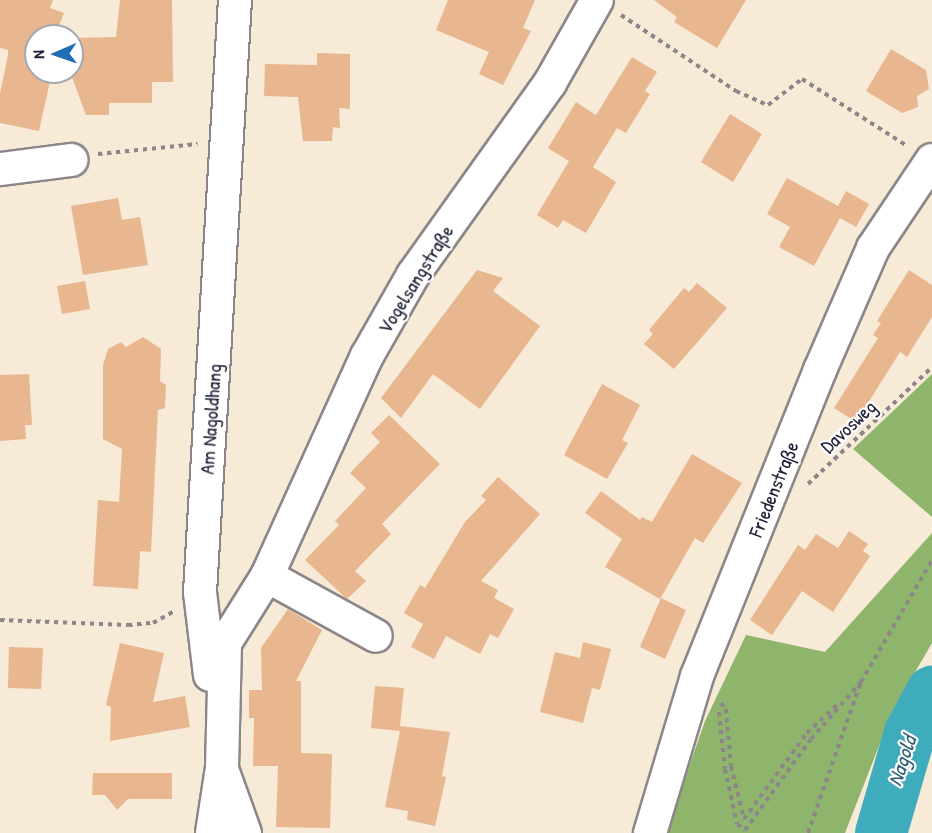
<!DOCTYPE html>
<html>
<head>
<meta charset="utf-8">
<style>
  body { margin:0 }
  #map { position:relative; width:932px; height:833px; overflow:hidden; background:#f7ead7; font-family:"Patrick Hand",sans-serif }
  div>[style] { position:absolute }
  .forest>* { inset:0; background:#8eb56b }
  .river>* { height:52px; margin:-26px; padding:0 26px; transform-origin:26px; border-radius:26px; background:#3facbd }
  .building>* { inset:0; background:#e8b68f }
  .path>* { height:4px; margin-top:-2px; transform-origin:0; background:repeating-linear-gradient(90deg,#8c8689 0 4.5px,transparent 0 9px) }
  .roads { filter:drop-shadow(2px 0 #8c8689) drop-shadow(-2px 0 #8c8689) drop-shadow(0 2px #8c8689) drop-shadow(0 -2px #8c8689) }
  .minor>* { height:32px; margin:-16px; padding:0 16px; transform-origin:16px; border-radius:16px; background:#fff }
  span { translate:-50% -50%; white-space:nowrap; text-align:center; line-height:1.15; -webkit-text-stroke:4.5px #fff; paint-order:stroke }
  .street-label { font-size:20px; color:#22223b }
  .water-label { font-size:21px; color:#2f6076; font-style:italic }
  .north { position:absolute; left:24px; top:24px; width:60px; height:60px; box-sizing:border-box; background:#fff; border:2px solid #a7a7b1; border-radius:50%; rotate:268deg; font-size:16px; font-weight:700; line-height:24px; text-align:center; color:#22223b }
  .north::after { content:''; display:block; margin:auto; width:21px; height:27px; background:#1f6fb2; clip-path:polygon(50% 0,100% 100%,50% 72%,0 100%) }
</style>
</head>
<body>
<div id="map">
  <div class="forest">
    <div style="clip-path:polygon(932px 374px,932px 517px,853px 449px)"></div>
    <div style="clip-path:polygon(932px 533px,932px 643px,893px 710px,845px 833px,666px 833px,705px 721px,746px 635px,825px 652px)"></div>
  </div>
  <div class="river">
    <div style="left:881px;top:833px;width:104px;rotate:-73.8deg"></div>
    <div style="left:910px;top:733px;width:47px;rotate:-61.8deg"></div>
  </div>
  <div class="building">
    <div style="clip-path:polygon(0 0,53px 0,50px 8px,64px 13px,55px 36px,36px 36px,36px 72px,52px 72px,39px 131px,0 123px,0 94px,8px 55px,8px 50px,0 48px)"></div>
    <div style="clip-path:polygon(120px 0,172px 0,173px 82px,152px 82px,152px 103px,109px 103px,109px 115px,86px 115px,70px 72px,72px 38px,116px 37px)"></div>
    <div style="clip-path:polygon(448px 0,535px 0,523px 28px,531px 31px,503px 85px,479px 74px,489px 52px,436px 30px)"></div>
    <div style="clip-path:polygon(654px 0,746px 0,717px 48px,674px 22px,677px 17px)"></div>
    <div style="clip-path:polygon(891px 49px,926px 70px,929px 89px,917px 96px,918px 107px,902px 113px,866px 91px)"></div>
    <div style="clip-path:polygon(317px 53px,350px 54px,350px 109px,339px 108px,340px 128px,333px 127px,332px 141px,303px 141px,298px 97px,264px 96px,265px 64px,317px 65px)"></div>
    <div style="clip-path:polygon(632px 57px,657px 72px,645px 91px,650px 94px,626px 133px,617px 128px,593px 167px,616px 182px,586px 233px,563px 220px,558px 228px,537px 215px,569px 161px,548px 148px,576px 102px,596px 115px)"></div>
    <div style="clip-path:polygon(730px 114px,762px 134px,733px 182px,701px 162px)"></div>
    <div style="clip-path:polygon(787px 178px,838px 206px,846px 191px,869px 204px,856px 227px,840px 218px,814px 266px,779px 247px,790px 227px,767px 214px)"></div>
    <div style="clip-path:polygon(118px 198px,122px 220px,140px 217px,148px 265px,83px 275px,71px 206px)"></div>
    <div style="clip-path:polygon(477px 270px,503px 278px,493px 291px,540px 326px,480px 409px,433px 374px,401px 418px,381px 398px)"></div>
    <div style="clip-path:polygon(909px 270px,932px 285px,932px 317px,907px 357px,900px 352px,856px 422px,834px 408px,878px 338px,873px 335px,881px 323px,877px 321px)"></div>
    <div style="clip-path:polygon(85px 281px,90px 309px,62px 314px,57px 286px)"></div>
    <div style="clip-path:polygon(697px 283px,727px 308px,674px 369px,644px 344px,653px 334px,649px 330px,684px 288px,689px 292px)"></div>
    <div style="clip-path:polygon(143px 337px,161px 349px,160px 381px,166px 385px,165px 408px,158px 410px,151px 552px,140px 551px,138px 589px,93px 586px,98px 500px,119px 502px,122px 449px,103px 439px,103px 365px,108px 349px,121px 342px,126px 347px)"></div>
    <div style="clip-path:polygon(29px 374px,32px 425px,25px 425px,26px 439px,0 441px,0 375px)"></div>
    <div style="clip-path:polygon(602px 384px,640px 405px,622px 440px,628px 443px,607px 479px,564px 455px)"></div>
    <div style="clip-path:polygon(389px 415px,440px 464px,382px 524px,391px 534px,355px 571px,366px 581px,347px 599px,305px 560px,339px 525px,335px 521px,366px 488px,350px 473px,380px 442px,371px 433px)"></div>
    <div style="clip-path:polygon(692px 454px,742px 483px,703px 543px,695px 538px,660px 599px,605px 567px,622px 539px,585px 513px,601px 491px,640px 520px,642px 517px,652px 522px)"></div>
    <div style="clip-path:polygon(498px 477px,540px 514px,481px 581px,498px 590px,494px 598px,514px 609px,498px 638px,490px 634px,480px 654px,446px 636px,434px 659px,411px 647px,423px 624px,404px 613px,420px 585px,425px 588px,465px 522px,486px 500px,481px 496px)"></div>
    <div style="clip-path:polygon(849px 531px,868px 544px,863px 551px,870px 556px,833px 612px,802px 591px,772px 635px,750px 620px,798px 545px,805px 550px,816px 534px,838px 548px)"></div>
    <div style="clip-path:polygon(661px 598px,686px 610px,665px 659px,640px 647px)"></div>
    <div style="clip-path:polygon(288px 609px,322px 630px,296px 681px,301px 681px,301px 753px,332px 754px,330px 828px,276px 827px,278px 766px,253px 766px,254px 718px,249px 718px,249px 690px,262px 690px,261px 648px)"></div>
    <div style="clip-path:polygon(583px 642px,611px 649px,600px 690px,592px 688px,583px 723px,540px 712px,555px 652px,580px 658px)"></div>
    <div style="clip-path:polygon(120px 643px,164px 653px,153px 702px,185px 696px,190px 727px,110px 741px,111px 707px,106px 705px)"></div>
    <div style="clip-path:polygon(9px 647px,43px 648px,41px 689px,8px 688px)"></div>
    <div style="clip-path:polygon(375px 686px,404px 688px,400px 726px,450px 732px,442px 776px,446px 777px,435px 826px,407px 820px,408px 811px,385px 807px,400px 731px,371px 728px)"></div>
    <div style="clip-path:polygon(93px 773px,172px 773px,172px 799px,128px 799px,117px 810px,105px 795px,92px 795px)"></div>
  </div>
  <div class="path">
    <div style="left:621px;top:15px;width:138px;rotate:33.5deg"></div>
    <div style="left:736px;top:91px;width:35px;rotate:24deg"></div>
    <div style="left:768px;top:105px;width:43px;rotate:-37.4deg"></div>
    <div style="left:802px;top:79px;width:125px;rotate:32.5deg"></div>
    <div style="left:98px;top:154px;width:100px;rotate:-5.7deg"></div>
    <div style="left:808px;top:484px;width:170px;rotate:-43.3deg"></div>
    <div style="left:0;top:620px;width:128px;rotate:2.2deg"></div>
    <div style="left:128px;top:625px;width:25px;rotate:-5deg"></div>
    <div style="left:153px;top:623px;width:23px;rotate:-29deg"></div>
    <div style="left:721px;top:703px;width:8px;rotate:50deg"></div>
    <div style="left:726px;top:709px;width:57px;rotate:85deg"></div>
    <div style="left:731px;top:766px;width:55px;rotate:76.2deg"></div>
    <div style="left:744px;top:819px;width:107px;rotate:-53.8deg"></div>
    <div style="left:807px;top:733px;width:45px;rotate:-43.2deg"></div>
    <div style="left:719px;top:712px;width:57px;rotate:84deg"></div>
    <div style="left:725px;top:769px;width:56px;rotate:77.7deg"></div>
    <div style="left:737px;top:824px;width:10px;rotate:37deg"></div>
    <div style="left:745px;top:830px;width:112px;rotate:-54deg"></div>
    <div style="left:811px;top:739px;width:76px;rotate:-48.7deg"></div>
    <div style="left:808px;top:833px;width:160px;rotate:-70.7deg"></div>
    <div style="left:861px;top:682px;width:141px;rotate:-59.8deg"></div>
  </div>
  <div class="roads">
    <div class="minor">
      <div style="left:0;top:169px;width:72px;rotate:-7.2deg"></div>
      <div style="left:267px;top:576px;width:124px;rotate:28.8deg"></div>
      <div style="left:210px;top:675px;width:84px;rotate:-96.9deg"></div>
      <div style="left:200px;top:592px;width:593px;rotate:-86.62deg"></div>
      <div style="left:223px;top:772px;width:65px;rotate:70.2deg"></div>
      <div style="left:212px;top:833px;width:66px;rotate:-81.3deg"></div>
      <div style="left:222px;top:768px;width:125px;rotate:-88.6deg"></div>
      <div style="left:225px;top:643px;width:79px;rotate:-57.9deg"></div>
      <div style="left:267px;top:576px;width:242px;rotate:-65.6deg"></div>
      <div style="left:367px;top:356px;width:93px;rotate:-60.4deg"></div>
      <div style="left:413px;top:275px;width:236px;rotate:-54.5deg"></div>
      <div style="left:550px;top:83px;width:95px;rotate:-60.5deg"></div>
      <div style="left:650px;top:833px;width:164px;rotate:-73.3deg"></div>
      <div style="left:697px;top:676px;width:330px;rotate:-68.1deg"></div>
      <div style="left:820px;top:370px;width:133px;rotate:-66.5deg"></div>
      <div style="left:873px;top:248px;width:106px;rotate:-56.2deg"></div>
    </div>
  </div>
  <div class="street-label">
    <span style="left:415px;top:279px;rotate:-58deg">Vogelsangstraße</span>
    <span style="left:210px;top:419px;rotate:-86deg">Am Nagoldhang</span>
    <span style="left:848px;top:426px;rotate:-43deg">Davosweg</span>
    <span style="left:773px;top:489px;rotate:-68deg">Friedenstraße</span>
  </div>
  <div class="water-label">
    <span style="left:902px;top:761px;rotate:-72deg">Nagold</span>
  </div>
  <div class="north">N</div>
</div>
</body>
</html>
